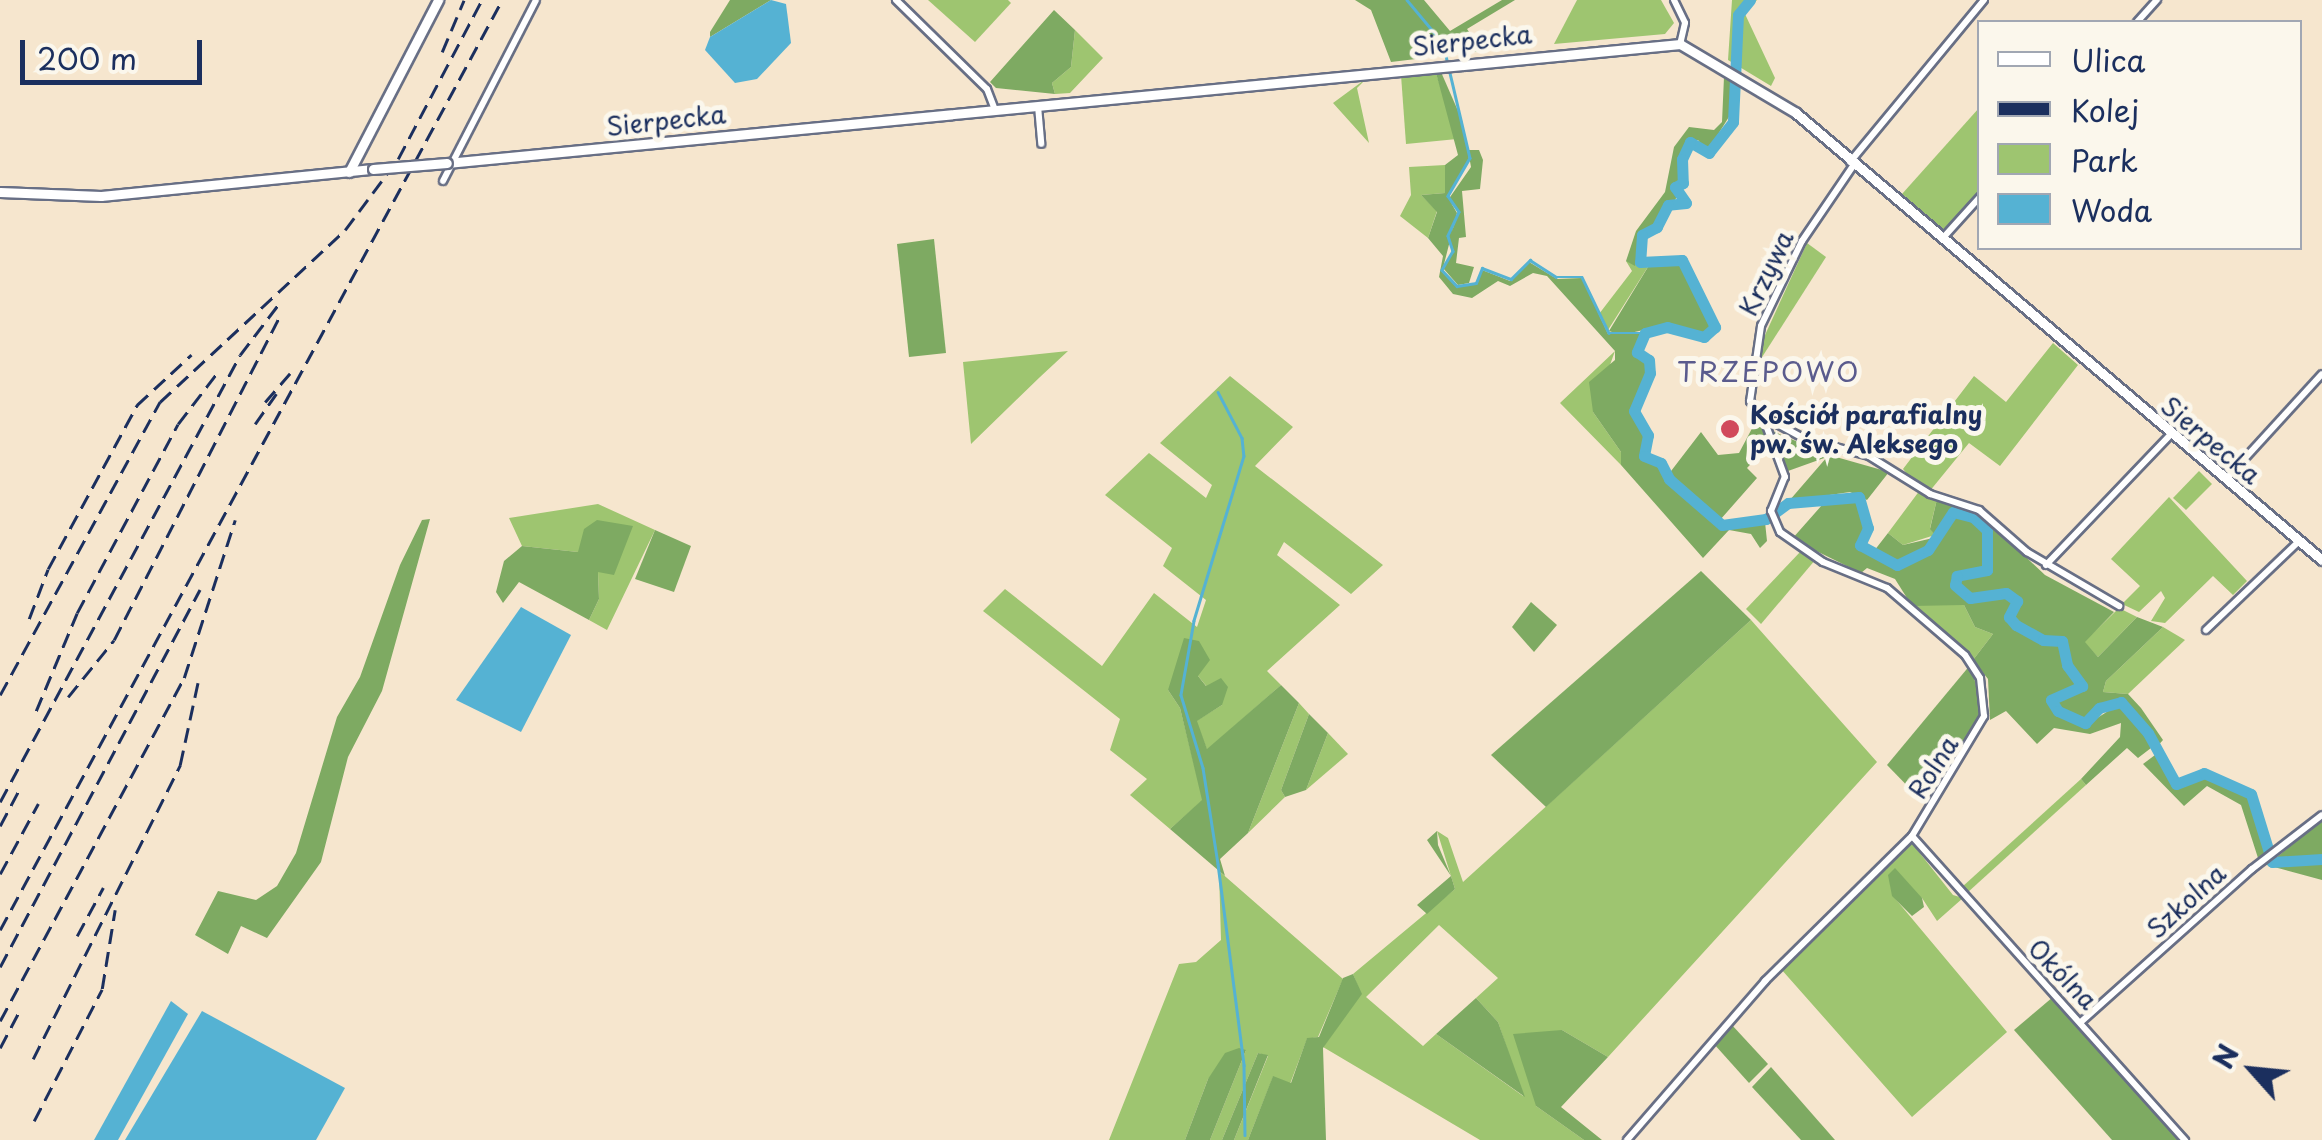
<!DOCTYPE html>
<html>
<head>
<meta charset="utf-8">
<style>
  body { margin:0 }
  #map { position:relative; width:2322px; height:1140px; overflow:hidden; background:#f6e6ce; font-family:"Playpen Sans",sans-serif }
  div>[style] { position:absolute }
  .green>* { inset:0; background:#9ec570 }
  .forest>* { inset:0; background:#7eaa62 }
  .water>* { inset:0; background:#55b2d3 }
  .stream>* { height:2.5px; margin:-1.25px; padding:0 1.25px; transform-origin:1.25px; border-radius:1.25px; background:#55b2d3 }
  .river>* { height:11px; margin:-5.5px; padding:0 5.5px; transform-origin:5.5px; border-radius:5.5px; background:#55b2d3 }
  .roads { filter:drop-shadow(2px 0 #686f85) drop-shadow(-2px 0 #686f85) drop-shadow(0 2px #686f85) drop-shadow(0 -2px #686f85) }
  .street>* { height:6px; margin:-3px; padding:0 3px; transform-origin:3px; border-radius:3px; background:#fff }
  .secondary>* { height:9px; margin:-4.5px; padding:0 4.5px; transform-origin:4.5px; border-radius:4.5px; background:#fff }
  .rail>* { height:2.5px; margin-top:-1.25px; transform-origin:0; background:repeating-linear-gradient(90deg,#1b2f5e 0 15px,transparent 0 23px) }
  .bridges { filter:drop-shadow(2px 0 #686f85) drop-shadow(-2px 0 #686f85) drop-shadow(0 2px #686f85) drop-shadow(0 -2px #686f85) }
  .secondary-bridge>* { height:9px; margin:-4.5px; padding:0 4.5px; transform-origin:4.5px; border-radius:4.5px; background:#fff }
  .dots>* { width:28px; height:28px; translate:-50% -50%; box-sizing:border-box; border:5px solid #fbf7ec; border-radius:50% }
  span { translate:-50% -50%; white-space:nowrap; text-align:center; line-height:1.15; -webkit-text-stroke:10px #fbf7ec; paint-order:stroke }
  .street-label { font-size:25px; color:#1b2f5e }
  .poi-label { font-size:25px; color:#1b2f5e; font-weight:700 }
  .left { translate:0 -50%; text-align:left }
  .neighbourhood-label { font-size:28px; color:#5a5b8d; letter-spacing:2.5px }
  .legend { position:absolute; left:1977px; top:20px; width:325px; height:230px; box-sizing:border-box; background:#fbf7ec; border:2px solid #a1a7b3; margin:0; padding:12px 18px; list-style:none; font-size:30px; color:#1b2f5e }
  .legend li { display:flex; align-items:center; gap:20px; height:50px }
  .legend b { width:50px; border:2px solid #a1a7b3 }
  .north { position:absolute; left:2202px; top:1020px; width:100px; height:100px; -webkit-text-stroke:8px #fbf7ec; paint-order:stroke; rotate:297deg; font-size:28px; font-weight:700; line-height:40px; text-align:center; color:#1b2f5e }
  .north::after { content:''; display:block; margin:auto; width:35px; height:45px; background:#1b2f5e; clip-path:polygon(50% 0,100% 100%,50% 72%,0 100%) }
  .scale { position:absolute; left:20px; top:40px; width:182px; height:45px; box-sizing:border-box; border:5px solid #1b2f5e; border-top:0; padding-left:12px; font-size:30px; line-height:35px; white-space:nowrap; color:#1b2f5e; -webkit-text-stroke:8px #fbf7ec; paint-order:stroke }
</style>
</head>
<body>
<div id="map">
  <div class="green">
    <div style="clip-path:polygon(928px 0,1008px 0,1011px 3px,975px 42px)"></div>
    <div style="clip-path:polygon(1577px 0,1661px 0,1674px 23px,1665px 34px,1554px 44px)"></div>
    <div style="clip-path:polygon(1732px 0,1757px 0,1745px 14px,1775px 78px,1771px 86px,1728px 60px)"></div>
    <div style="clip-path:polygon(1075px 30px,1103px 58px,1070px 93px,1055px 94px,1052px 83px,1071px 67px)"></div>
    <div style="clip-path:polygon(1436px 73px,1457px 139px,1406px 144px,1401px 75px)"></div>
    <div style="clip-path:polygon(1367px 78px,1357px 88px,1369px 143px,1333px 103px)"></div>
    <div style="clip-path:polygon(1979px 108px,1979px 191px,1944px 230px,1902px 194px)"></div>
    <div style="clip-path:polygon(1445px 165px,1445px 193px,1421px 195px,1437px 211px,1428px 238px,1400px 216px,1411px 195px,1409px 167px)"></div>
    <div style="clip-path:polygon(1807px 243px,1826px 257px,1757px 365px,1760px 346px)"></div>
    <div style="clip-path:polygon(1626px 261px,1651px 262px,1608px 330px,1599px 314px,1632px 271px)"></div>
    <div style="clip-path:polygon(2053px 343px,2078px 365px,2000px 466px,1969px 443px,1929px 492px,1912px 480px,1903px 469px,1974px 376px,2006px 402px)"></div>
    <div style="clip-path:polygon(1068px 351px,1040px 377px,971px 444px,963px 362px)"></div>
    <div style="clip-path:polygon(1615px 351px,1593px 412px,1621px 452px,1621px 465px,1560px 403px)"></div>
    <div style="clip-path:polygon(1230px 376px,1293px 427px,1255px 466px,1383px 565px,1351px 594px,1284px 542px,1277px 555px,1340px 605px,1267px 671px,1281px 685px,1207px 750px,1196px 721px,1222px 705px,1198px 676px,1168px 690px,1180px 708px,1203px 800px,1170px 829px,1130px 795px,1147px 779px,1110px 750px,1120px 719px,983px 611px,1005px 589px,1102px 666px,1154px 593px,1197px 627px,1206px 600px,1163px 566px,1172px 548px,1105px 495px,1149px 453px,1206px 498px,1212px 485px,1160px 443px)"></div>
    <div style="clip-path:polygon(2199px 471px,2212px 484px,2186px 510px,2173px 498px)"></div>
    <div style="clip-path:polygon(1920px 490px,1937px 499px,1930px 528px,1935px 535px,1903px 545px,1888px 533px)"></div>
    <div style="clip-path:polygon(2169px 497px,2247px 581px,2233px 595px,2213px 576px,2165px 623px,2151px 621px,2165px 598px,2161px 591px,2139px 612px,2122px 604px,2140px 586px,2111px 559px)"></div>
    <div style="clip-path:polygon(598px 504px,655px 530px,607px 630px,589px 620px,599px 599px,598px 572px,578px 552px,522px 546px,509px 518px)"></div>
    <div style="clip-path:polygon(1801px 551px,1816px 559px,1761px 624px,1746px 609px)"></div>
    <div style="clip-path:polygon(1936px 601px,1964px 605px,1975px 627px,1993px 634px,1973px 660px,1912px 606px)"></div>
    <div style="clip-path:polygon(2119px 608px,2137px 617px,2098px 657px,2084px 642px)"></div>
    <div style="clip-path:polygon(evenodd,1751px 620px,1877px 762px,1608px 1057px,1562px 1030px,1536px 1106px,1584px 1140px,1480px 1140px,1323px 1047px,1361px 994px,1353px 974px,1455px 889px,1437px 831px,1448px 838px,1463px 882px,1751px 620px,1439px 925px,1498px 978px,1476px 998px,1498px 1022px,1523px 1096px,1436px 1034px,1423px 1046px,1366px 997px,1439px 925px)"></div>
    <div style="clip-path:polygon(2163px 627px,2185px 640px,2128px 694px,2103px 692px,2106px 681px)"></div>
    <div style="clip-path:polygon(1299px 703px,1309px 714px,1281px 790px,1285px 797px,1248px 833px)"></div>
    <div style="clip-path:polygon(1328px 733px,1348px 754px,1306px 790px)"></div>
    <div style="clip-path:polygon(2081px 779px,2086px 785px,1967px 893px,1962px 887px)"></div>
    <div style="clip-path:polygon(1911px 842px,1953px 895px,1963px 898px,1937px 921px,1922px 898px,1894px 886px,1893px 896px,2007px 1032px,1912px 1117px,1781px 969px)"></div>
    <div style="clip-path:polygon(1219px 871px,1343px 979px,1318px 1037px,1307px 1039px,1290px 1084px,1273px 1077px,1248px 1140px,1234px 1140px,1268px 1056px,1258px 1053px,1222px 1140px,1210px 1140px,1246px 1050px,1208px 1079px,1185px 1140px,1109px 1140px,1179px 964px,1196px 962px,1221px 940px)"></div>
  </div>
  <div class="forest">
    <div style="clip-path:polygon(730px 0,771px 0,710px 37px,710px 32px)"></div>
    <div style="clip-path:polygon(1355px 0,1424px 0,1450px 31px,1502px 0,1515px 0,1467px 29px,1482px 51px,1391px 62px,1371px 10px)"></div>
    <div style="clip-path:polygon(1054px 10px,1075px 30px,1071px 67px,1052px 83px,1055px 94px,996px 88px,990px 82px)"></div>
    <div style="clip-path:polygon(1441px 72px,1462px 120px,1469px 159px,1447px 196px,1457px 213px,1442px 272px,1457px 287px,1477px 284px,1482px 270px,1510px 281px,1529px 262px,1557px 279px,1582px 278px,1608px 334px,1643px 333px,1635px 351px,1648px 360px,1649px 373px,1631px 411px,1647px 435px,1643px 460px,1660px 464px,1666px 478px,1719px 526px,1765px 522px,1767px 541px,1760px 548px,1751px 534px,1729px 530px,1703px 558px,1621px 465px,1621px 452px,1593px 412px,1589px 382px,1615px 360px,1615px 351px,1547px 276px,1533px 273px,1510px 286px,1498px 281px,1472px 298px,1453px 294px,1439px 277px,1443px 256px,1428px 238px,1437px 212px,1421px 195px,1445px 193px,1445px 165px,1458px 155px,1436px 73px)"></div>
    <div style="clip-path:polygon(1724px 77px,1735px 85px,1732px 112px,1707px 152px,1698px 140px,1690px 141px,1681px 184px,1674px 185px,1679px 194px,1656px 227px,1642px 233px,1635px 266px,1626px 261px,1636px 231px,1665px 192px,1674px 147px,1689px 127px,1714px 130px,1722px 122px)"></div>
    <div style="clip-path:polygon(1468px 150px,1479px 150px,1483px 160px,1480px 189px,1462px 191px,1466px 237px,1459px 238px,1456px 263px,1474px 267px,1469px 283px,1458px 285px,1443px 268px,1454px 251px,1449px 239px,1459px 212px,1448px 200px,1471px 167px)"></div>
    <div style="clip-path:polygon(934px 239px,946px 353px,909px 357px,897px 244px)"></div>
    <div style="clip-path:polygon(1676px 258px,1713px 326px,1709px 334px,1666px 325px,1621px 335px,1609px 331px,1651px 262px)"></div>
    <div style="clip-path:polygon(1757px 419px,1770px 444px,1747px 468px,1757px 478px,1720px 520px,1668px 475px,1701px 432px,1718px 455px,1739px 453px)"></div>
    <div style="clip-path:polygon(1770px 430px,1829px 455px,1889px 472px,1867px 500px,1850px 492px,1789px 501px,1827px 457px,1788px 471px)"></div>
    <div style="clip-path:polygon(1850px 495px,1863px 501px,1866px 528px,1859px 546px,1897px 567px,1929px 552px,1954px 514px,1969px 515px,1986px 532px,1986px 569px,1957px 575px,1958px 593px,1976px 600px,2006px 594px,2015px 600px,2010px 621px,2043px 643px,2062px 642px,2065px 666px,2081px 684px,2051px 698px,2057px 712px,2086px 725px,2121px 703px,2147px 734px,2151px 748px,2138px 758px,2127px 748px,2086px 785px,2081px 779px,2120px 737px,2121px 723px,2090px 734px,2054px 728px,2037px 744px,2006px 711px,1990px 720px,1988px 679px,1973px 660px,1993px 634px,1975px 627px,1964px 605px,1912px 606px,1895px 579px,1867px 568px,1861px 573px,1792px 539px,1830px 496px)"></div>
    <div style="clip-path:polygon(1937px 499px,1977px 511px,2045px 575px,2114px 612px,2085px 642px,2098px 657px,2137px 617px,2163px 627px,2106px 681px,2103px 692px,2128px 694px,2141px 708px,2163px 740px,2154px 750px,2150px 733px,2121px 701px,2098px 707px,2085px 722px,2057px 709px,2053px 700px,2084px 685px,2066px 660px,2067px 646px,2017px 625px,2010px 617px,2018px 601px,2008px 591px,1974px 598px,1961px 591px,1961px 576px,1989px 570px,1988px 529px,1975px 515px,1952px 510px,1935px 535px,1930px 529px)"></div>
    <div style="clip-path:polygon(430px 519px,382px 691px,348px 757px,321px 862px,267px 938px,241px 926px,228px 954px,195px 935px,218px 891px,256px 900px,277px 886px,296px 853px,337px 717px,360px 677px,400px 565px,422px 520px)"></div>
    <div style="clip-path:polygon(597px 520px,633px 526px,614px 575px,598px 572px,599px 599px,589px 620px,519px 582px,503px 603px,496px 592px,504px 561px,522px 546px,578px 552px,584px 529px)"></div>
    <div style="clip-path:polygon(655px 530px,691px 546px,674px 592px,635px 579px)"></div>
    <div style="clip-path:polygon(1888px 533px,1903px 545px,1933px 538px,1916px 559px,1896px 563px,1874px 551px)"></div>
    <div style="clip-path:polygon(1701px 571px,1751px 620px,1546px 807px,1491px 755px)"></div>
    <div style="clip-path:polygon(1531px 602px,1557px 625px,1534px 652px,1512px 627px)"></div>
    <div style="clip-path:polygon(1184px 638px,1199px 641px,1210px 660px,1198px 676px,1206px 686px,1221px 678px,1228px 687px,1222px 705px,1197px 721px,1207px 749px,1281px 685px,1299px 703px,1248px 833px,1220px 859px,1225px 876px,1170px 829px,1202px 800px,1180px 708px,1168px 690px)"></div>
    <div style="clip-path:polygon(1971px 664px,1983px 717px,1923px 802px,1887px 765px)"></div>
    <div style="clip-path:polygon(1309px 714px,1328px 733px,1306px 790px,1285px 797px,1281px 790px)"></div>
    <div style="clip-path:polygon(2155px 755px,2175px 785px,2206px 775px,2250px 794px,2265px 855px,2258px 858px,2241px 805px,2207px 786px,2184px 806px,2143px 764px)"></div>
    <div style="clip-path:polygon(2322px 820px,2322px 880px,2263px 864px,2277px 857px)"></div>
    <div style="clip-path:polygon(1437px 831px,1438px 845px,1451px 876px,1455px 889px,1427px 914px,1417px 905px,1451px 876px,1427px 840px)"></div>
    <div style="clip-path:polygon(1895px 868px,1922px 898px,1924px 907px,1912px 916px,1892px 896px,1888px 875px)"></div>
    <div style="clip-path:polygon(1353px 974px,1362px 994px,1323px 1048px,1326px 1140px,1248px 1140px,1273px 1076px,1291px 1083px,1307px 1038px,1319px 1037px,1343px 978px)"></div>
    <div style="clip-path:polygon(2053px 997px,2182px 1140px,2112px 1140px,2014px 1030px)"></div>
    <div style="clip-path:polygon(1476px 998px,1498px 1022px,1525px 1097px,1436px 1034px)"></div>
    <div style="clip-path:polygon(1731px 1024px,1768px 1064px,1749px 1083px,1714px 1044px)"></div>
    <div style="clip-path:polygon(1562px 1030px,1608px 1057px,1561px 1107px,1602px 1140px,1584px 1140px,1536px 1106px,1513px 1034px)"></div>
    <div style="clip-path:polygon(1239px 1048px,1246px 1050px,1210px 1140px,1185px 1140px,1208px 1079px,1225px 1053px)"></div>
    <div style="clip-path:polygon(1258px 1053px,1268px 1055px,1234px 1140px,1222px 1140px)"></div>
    <div style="clip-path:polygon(1771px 1067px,1835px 1140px,1801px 1140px,1752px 1087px)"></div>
  </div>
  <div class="water">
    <div style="clip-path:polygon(771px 0,786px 4px,791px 43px,757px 79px,735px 83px,705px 50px,710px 37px)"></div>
    <div style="clip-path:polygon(521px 607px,571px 635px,521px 732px,456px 700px)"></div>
    <div style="clip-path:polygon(171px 1001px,188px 1014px,118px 1140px,94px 1140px)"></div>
    <div style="clip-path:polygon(202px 1011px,345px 1088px,316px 1140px,125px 1140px)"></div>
  </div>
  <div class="stream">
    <div style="left:1407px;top:0;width:56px;rotate:50.1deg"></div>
    <div style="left:1443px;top:43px;width:118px;rotate:76.8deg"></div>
    <div style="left:1470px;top:158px;width:44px;rotate:120.1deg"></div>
    <div style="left:1448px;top:196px;width:19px;rotate:55deg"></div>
    <div style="left:1459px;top:212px;width:26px;rotate:115deg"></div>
    <div style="left:1448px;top:236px;width:16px;rotate:72deg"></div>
    <div style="left:1453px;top:251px;width:22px;rotate:120deg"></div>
    <div style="left:1442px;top:270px;width:22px;rotate:47deg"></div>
    <div style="left:1457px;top:286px;width:19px;rotate:-9deg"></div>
    <div style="left:1476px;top:283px;width:16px;rotate:-68deg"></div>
    <div style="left:1482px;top:268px;width:31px;rotate:21deg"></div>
    <div style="left:1511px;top:279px;width:27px;rotate:-45deg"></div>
    <div style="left:1530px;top:260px;width:31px;rotate:33deg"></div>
    <div style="left:1556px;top:277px;width:26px"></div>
    <div style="left:1582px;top:277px;width:62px;rotate:64.3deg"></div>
    <div style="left:1609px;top:333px;width:36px"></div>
    <div style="left:1218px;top:392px;width:52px;rotate:62.4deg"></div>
    <div style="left:1242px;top:438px;width:18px;rotate:84deg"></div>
    <div style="left:1244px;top:456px;width:172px;rotate:106.9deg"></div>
    <div style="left:1194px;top:621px;width:75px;rotate:100deg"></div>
    <div style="left:1181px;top:695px;width:76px;rotate:73.2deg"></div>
    <div style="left:1203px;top:768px;width:97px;rotate:81.1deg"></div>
    <div style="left:1218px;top:864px;width:203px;rotate:82.6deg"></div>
    <div style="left:1244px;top:1065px;width:70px;rotate:89.2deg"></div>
  </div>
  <div class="river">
    <div style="left:1750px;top:0;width:19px;rotate:129deg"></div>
    <div style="left:1738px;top:15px;width:107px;rotate:92.7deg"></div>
    <div style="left:1733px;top:122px;width:39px;rotate:128deg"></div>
    <div style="left:1709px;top:153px;width:22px;rotate:-150deg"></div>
    <div style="left:1690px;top:142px;width:19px;rotate:115deg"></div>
    <div style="left:1682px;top:159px;width:24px;rotate:88deg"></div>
    <div style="left:1683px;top:183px;width:9px;rotate:153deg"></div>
    <div style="left:1675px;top:187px;width:19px;rotate:55deg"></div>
    <div style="left:1686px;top:203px;width:18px;rotate:174deg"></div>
    <div style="left:1668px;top:205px;width:25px;rotate:117deg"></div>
    <div style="left:1657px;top:227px;width:17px;rotate:152deg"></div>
    <div style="left:1642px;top:235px;width:27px;rotate:94deg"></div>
    <div style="left:1640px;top:262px;width:42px;rotate:-2.7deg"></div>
    <div style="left:1682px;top:260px;width:75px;rotate:63.8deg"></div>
    <div style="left:1715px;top:327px;width:15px;rotate:138deg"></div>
    <div style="left:1704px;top:337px;width:38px;rotate:-165deg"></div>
    <div style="left:1667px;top:327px;width:23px;rotate:165deg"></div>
    <div style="left:1645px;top:333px;width:21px;rotate:113deg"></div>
    <div style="left:1637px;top:352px;width:14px;rotate:34deg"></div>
    <div style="left:1649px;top:360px;width:13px;rotate:86deg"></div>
    <div style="left:1650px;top:373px;width:41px;rotate:112.8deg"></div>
    <div style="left:1634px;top:411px;width:28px;rotate:60deg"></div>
    <div style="left:1648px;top:435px;width:21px;rotate:101deg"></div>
    <div style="left:1644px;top:456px;width:18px;rotate:22deg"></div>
    <div style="left:1661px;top:463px;width:18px;rotate:63deg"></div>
    <div style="left:1669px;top:479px;width:70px;rotate:41deg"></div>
    <div style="left:1722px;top:525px;width:44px;rotate:-7.8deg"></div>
    <div style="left:1766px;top:519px;width:27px;rotate:-36deg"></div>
    <div style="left:1788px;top:503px;width:71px;rotate:-4.8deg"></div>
    <div style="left:1859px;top:497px;width:32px;rotate:74deg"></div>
    <div style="left:1868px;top:528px;width:19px;rotate:115deg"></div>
    <div style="left:1860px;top:545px;width:42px;rotate:28.4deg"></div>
    <div style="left:1897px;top:565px;width:34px;rotate:-26deg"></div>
    <div style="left:1928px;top:550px;width:45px;rotate:-56.7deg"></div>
    <div style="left:1953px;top:512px;width:21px;rotate:14deg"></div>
    <div style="left:1973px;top:517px;width:19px;rotate:43deg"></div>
    <div style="left:1987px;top:530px;width:40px;rotate:90deg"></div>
    <div style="left:1987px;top:570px;width:31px;rotate:169deg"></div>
    <div style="left:1957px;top:576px;width:9px;rotate:103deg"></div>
    <div style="left:1955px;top:585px;width:20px;rotate:41deg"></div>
    <div style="left:1970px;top:598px;width:36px;rotate:-8deg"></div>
    <div style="left:2006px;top:593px;width:14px;rotate:36deg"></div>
    <div style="left:2017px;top:601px;width:18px;rotate:117deg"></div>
    <div style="left:2009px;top:617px;width:11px;rotate:49deg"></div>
    <div style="left:2016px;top:625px;width:31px;rotate:29deg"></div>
    <div style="left:2043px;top:640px;width:19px;rotate:3deg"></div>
    <div style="left:2062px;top:641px;width:25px;rotate:78deg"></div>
    <div style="left:2067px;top:665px;width:26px;rotate:54deg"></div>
    <div style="left:2082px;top:686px;width:34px;rotate:156deg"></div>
    <div style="left:2051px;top:700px;width:13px;rotate:58deg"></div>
    <div style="left:2058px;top:711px;width:30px;rotate:24deg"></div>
    <div style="left:2085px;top:723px;width:21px;rotate:-47deg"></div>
    <div style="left:2099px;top:708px;width:23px;rotate:-15deg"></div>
    <div style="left:2121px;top:702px;width:41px;rotate:48.9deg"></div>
    <div style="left:2148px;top:733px;width:58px;rotate:61.2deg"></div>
    <div style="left:2176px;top:784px;width:30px;rotate:-21deg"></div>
    <div style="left:2204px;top:773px;width:51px;rotate:24.1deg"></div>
    <div style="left:2251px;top:794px;width:71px;rotate:72.8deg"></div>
    <div style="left:2272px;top:862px;width:50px;rotate:-3.4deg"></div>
  </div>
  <div class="roads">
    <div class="street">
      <div style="left:896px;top:0;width:127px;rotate:44.4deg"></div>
      <div style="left:987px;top:89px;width:19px;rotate:69deg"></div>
      <div style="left:1674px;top:0;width:25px;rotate:64deg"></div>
      <div style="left:1685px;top:23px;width:22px;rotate:103deg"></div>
      <div style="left:2137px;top:22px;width:30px;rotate:-48deg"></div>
      <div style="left:1038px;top:106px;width:38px;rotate:85deg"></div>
      <div style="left:1850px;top:162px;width:210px;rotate:-50.4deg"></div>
      <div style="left:1853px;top:166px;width:91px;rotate:124.2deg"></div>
      <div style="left:1802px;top:241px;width:94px;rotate:115.8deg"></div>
      <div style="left:1761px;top:326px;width:76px;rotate:98.3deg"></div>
      <div style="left:1750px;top:401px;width:16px;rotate:55deg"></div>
      <div style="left:1759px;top:414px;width:52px;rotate:28.5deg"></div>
      <div style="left:1805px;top:439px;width:66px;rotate:14.9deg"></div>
      <div style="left:1869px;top:456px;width:72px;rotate:31.9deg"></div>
      <div style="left:1930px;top:494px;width:52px;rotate:18.1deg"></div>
      <div style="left:1979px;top:510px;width:64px;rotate:41.2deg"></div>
      <div style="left:2027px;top:552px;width:107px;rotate:30.4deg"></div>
      <div style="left:443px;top:181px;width:203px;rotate:-62.8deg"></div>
      <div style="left:1942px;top:239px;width:57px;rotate:-47.9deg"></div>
      <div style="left:2226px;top:479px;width:142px;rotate:-47.6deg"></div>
      <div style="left:2046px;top:565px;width:182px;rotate:-46.3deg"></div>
      <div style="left:2206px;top:630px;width:129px;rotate:-43.7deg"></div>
      <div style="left:1912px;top:836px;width:409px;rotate:48.1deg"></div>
      <div style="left:2082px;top:1021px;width:228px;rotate:-41.8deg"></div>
      <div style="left:2252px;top:869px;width:88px;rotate:-37.6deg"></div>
      <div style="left:1627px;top:1140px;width:211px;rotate:-49deg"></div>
      <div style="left:1765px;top:981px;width:206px;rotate:-44.6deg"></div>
      <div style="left:1912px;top:836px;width:140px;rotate:-59deg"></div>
      <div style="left:1984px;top:716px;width:38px;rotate:-96deg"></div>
      <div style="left:1980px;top:678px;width:27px;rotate:-123deg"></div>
      <div style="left:1965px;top:655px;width:103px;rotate:-139.3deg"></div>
      <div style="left:1887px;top:588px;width:69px;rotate:-157.9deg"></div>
      <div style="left:1823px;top:562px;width:52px;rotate:-145.1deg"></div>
      <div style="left:1780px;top:532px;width:23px;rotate:-113deg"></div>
      <div style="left:1771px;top:511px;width:37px;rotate:-68deg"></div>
      <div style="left:1785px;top:477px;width:64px;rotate:-110.1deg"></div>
    </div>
    <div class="secondary">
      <div style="left:447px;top:163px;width:1239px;rotate:-5.51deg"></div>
      <div style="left:1680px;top:44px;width:135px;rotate:30.7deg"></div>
      <div style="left:1796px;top:113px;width:690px;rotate:40.36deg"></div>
      <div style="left:349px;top:172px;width:194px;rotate:-62.6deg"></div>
      <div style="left:0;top:192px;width:101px;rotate:2.3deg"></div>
      <div style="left:101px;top:196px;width:273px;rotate:-5.7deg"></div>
    </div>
  </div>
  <div class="rail">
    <div style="left:442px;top:52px;width:56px;rotate:-67.1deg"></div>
    <div style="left:265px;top:402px;width:38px;rotate:-49deg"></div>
    <div style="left:255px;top:424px;width:37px;rotate:-55deg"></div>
    <div style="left:29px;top:619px;width:53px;rotate:-69.2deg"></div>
    <div style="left:48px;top:569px;width:187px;rotate:-61.5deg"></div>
    <div style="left:137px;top:405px;width:74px;rotate:-42.8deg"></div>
    <div style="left:0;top:695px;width:334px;rotate:-61.4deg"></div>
    <div style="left:160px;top:402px;width:253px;rotate:-42.9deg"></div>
    <div style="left:345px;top:230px;width:89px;rotate:-53.3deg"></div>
    <div style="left:398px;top:159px;width:180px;rotate:-62.2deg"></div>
    <div style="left:68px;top:697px;width:73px;rotate:-51.1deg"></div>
    <div style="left:114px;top:640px;width:362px;rotate:-62.9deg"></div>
    <div style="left:36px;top:711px;width:106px;rotate:-67.3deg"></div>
    <div style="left:77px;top:613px;width:214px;rotate:-61.9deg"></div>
    <div style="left:178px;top:424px;width:64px;rotate:-52.6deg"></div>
    <div style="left:0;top:802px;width:507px;rotate:-61.77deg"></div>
    <div style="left:240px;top:355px;width:68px;rotate:-52.8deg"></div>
    <div style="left:0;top:826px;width:41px;rotate:-62.2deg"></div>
    <div style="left:0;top:874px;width:80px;rotate:-61.5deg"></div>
    <div style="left:0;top:930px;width:1057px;rotate:-61.64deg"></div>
    <div style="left:77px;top:936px;width:55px;rotate:-61.6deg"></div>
    <div style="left:0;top:967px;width:427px;rotate:-62.1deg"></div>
    <div style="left:0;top:1021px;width:389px;rotate:-61.8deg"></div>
    <div style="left:184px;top:678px;width:166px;rotate:-72.1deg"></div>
    <div style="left:0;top:1048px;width:45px;rotate:-62.3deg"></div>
    <div style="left:33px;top:1059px;width:329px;rotate:-63.4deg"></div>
    <div style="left:180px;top:765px;width:85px;rotate:-77.8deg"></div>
    <div style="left:34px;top:1121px;width:148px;rotate:-62.7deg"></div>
    <div style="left:102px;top:989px;width:80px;rotate:-80.7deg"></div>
  </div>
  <div class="bridges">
    <div class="secondary-bridge">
      <div style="left:373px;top:169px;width:74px;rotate:-4.6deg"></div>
    </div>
  </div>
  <div class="dots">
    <div style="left:1730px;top:429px;background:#d1495b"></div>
  </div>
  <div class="street-label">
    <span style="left:1472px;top:40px;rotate:-6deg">Sierpecka</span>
    <span style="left:666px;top:120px;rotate:-6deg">Sierpecka</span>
    <span style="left:1766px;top:273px;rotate:-64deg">Krzywa</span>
    <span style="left:2211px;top:440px;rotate:40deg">Sierpecka</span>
    <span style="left:1933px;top:767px;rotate:-57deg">Rolna</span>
    <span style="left:2186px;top:901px;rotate:-42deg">Szkolna</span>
    <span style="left:2063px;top:974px;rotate:46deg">Okólna</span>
  </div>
  <div class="poi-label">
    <span class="left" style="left:1750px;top:429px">Kościół parafialny<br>pw. św. Aleksego</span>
  </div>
  <div class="neighbourhood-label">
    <span style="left:1769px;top:371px">TRZEPOWO</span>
  </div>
  <ul class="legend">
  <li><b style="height:12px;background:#fff"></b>Ulica</li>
  <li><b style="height:12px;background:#1b2f5e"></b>Kolej</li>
  <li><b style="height:28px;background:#9ec570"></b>Park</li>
  <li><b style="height:28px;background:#55b2d3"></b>Woda</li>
  </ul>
  <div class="north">N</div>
  <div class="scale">200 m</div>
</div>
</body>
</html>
